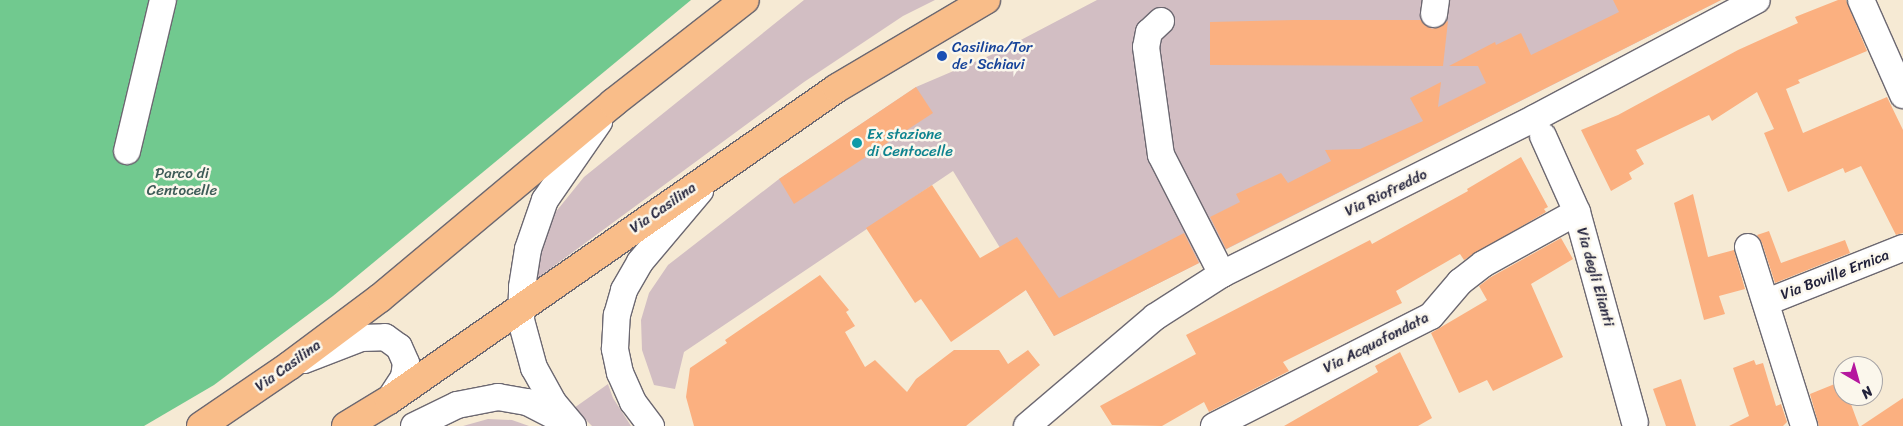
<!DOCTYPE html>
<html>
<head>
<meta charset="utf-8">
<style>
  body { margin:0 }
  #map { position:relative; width:1903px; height:426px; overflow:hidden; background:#f6ead4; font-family:Sriracha,sans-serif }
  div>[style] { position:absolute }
  .industrial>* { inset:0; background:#d2bec3 }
  .green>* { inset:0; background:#71c98f }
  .building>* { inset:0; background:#fbb080 }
  .roads { filter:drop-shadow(1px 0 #6c6871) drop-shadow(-1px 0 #6c6871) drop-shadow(0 1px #6c6871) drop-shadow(0 -1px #6c6871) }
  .minor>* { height:26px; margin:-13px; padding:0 13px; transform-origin:13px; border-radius:13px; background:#fff }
  .major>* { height:28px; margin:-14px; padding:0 14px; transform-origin:14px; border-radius:14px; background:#f9bd89 }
  .dots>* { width:14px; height:14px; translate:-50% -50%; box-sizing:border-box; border:2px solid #fbf7ec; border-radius:50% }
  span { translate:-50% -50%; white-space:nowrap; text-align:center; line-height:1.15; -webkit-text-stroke:5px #fbf7ec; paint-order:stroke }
  .transit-label { font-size:15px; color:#164399 }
  .left { translate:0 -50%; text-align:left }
  .culture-label { font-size:15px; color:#0d838f }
  .park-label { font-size:15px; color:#3e5c58 }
  .street-label { font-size:15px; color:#22223b }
  .north { position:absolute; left:1833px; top:356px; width:50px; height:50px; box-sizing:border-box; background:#fbf7ec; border:1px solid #a4a2a5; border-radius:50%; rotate:142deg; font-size:14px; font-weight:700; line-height:20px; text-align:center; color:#22223b }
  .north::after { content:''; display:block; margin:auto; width:18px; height:22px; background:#b5179e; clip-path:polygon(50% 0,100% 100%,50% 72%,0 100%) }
</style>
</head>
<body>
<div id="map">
  <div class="industrial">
    <div style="clip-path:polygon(804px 0,935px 0,903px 16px,804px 82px,535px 280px,534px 272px,550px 219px,584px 177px)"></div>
    <div style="clip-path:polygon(1097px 0,1721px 0,1054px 336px,953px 171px,684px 352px,675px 389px,654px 385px,642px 350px,641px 320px,649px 293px,668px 265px,779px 179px,916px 87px,998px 52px)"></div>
    <div style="clip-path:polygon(608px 384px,613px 398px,631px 426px,592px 426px,574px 408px)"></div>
    <div style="clip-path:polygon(488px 419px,512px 420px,529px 426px,463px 426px)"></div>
  </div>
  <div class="green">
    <div style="clip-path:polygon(0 0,691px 0,333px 296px,214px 385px,144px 426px,0 426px)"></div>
  </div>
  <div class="building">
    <div style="clip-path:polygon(1613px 0,1721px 0,1226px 249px,1210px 217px,1240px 202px,1236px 194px,1281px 173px,1288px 183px,1331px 161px,1325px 150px,1360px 149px,1423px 121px,1410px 98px,1441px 82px,1438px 107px,1486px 83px,1478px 66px,1449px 66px,1495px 42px,1496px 45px,1521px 33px,1531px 55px,1619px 12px)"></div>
    <div style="clip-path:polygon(1838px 0,1846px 0,1867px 51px,1798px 80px,1800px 83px,1786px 89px,1803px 133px,1887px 97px,1903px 130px,1903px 233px,1896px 235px,1861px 166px,1845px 173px,1843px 168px,1788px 192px,1764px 133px,1774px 129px,1757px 92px,1712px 121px,1709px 115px,1636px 150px,1644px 164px,1629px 173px,1632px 179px,1611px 191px,1581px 130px,1618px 115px,1738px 50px,1798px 23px,1795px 17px)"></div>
    <div style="clip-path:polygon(1294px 20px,1421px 20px,1432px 29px,1448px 21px,1443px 66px,1210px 65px,1210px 22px)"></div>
    <div style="clip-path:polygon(916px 87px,933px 113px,794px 204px,779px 179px)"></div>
    <div style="clip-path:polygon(1521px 157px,1548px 207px,1544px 209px,1546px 212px,1464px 260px,1460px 254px,1396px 291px,1402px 303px,1283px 362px,1289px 371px,1209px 412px,1204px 402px,1162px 426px,1112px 425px,1100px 406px,1196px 354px,1186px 335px,1370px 240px,1372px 244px,1468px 191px,1467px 189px)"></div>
    <div style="clip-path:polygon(932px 185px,980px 258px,1017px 237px,1059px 298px,1184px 233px,1199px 263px,1054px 336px,1026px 290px,951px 342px,921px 299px,915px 303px,866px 228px)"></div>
    <div style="clip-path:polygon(1693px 194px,1708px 257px,1734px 250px,1745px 289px,1719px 296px,1725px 314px,1704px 320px,1674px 203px)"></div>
    <div style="clip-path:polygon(1769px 231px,1781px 263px,1845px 240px,1850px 253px,1775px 283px,1762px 243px,1757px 235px)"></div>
    <div style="clip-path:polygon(1561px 238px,1573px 259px,1531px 284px,1563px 357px,1493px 391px,1487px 380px,1459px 393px,1431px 333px,1487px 300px,1479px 286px,1491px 277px)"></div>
    <div style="clip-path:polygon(820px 275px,849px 310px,846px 312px,855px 326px,845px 332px,865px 367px,875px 360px,907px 392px,916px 379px,954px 350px,999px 350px,1008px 364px,1028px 350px,1040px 365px,966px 426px,694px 426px,686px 397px,690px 368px,727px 343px,725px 340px)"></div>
    <div style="clip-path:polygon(1400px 352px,1432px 418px,1418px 426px,1284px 426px,1378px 372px,1375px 366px)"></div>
    <div style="clip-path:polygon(1754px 360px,1756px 365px,1763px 363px,1776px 406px,1781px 404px,1787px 422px,1783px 426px,1729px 426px,1749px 416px,1733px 368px)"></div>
    <div style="clip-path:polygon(1681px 379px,1696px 426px,1666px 426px,1653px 389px)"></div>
    <div style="clip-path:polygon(1842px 381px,1843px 396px,1848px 396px,1859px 426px,1819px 426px,1810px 394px)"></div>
    <div style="clip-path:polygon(1903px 398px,1903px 426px,1861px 426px)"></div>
  </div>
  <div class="roads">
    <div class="minor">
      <div style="left:1861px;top:0;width:104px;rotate:66.1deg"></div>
      <div style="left:1434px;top:14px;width:14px;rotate:-82deg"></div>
      <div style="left:1161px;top:21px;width:16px;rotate:137deg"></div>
      <div style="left:1149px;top:32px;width:15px;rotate:101deg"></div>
      <div style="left:1146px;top:47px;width:109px;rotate:82.1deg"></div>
      <div style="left:1161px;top:155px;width:134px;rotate:62.9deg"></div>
      <div style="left:1543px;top:136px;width:83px;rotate:65.9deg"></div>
      <div style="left:1577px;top:212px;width:218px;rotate:74.6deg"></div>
      <div style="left:127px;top:151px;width:155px;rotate:-76.6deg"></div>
      <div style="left:1748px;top:247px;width:188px;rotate:72.6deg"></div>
      <div style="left:1767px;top:302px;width:146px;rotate:-21.7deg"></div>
      <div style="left:304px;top:360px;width:61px;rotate:-21.1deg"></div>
      <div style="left:361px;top:338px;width:24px;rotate:-2deg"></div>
      <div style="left:385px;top:337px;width:17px;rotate:36deg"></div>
      <div style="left:399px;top:347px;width:17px;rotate:66deg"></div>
      <div style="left:406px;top:363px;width:14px;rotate:98deg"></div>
      <div style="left:404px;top:377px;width:27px;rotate:123deg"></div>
      <div style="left:414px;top:426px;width:48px;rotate:-26deg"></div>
      <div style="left:457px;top:405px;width:42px;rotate:-11deg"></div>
      <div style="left:498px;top:397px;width:29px;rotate:10deg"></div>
      <div style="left:527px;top:402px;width:42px;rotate:27.2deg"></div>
      <div style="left:573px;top:426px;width:31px;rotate:-130deg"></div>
      <div style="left:553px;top:402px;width:39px;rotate:-119deg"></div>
      <div style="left:534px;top:368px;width:50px;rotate:-105.2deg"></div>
      <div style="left:521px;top:320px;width:33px;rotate:-88deg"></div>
      <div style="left:522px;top:287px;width:38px;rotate:-81deg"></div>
      <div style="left:528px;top:249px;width:52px;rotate:-70.9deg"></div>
      <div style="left:545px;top:200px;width:95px;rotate:-55.3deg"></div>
      <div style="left:651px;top:426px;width:30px;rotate:-127deg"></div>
      <div style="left:633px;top:402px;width:32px;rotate:-114deg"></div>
      <div style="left:620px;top:373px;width:25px;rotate:-102deg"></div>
      <div style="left:615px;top:349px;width:34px;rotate:-87deg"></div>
      <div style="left:617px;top:315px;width:26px;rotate:-74deg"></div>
      <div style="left:624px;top:290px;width:32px;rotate:-60deg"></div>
      <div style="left:640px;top:262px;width:93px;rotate:-49.8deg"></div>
      <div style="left:1027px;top:426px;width:168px;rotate:-40.4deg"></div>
      <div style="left:1155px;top:317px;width:80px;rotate:-32.7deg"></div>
      <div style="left:1222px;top:274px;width:350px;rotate:-26.5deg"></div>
      <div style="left:1535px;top:118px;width:251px;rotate:-28deg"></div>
      <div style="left:1214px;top:426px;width:243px;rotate:-26.9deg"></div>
      <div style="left:1431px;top:316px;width:45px;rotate:-49.5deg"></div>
      <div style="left:1460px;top:282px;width:29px;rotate:-38deg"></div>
      <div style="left:1483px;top:264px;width:107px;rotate:-29deg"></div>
    </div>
    <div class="major">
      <div style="left:201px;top:426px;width:107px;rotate:-34.3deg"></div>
      <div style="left:289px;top:366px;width:114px;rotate:-36.8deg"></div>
      <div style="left:380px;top:298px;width:304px;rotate:-39.9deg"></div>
      <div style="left:613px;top:103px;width:167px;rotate:-38deg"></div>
      <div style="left:346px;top:426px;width:50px;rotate:-31.2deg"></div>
      <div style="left:389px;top:400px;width:546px;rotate:-34.85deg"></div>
      <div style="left:837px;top:88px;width:173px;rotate:-30.6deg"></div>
    </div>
  </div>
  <div class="dots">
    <div style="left:942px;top:56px;background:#1a4fb4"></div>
    <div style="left:857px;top:143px;background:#0f9aa8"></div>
  </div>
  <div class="transit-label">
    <span class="left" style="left:952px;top:56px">Casilina/Tor<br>de' Schiavi</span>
  </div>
  <div class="culture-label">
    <span class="left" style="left:867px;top:143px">Ex stazione<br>di Centocelle</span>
  </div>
  <div class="park-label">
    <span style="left:182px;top:182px">Parco di<br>Centocelle</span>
  </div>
  <div class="street-label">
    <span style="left:1386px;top:193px;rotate:-26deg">Via Riofreddo</span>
    <span style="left:663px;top:208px;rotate:-35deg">Via Casilina</span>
    <span style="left:1835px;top:275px;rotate:-21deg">Via Boville Ernica</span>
    <span style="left:1595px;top:277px;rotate:74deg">Via degli Elianti</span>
    <span style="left:1376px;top:343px;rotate:-27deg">Via Acquafondata</span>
    <span style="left:288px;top:366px;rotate:-36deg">Via Casilina</span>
  </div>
  <div class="north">N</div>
</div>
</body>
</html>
